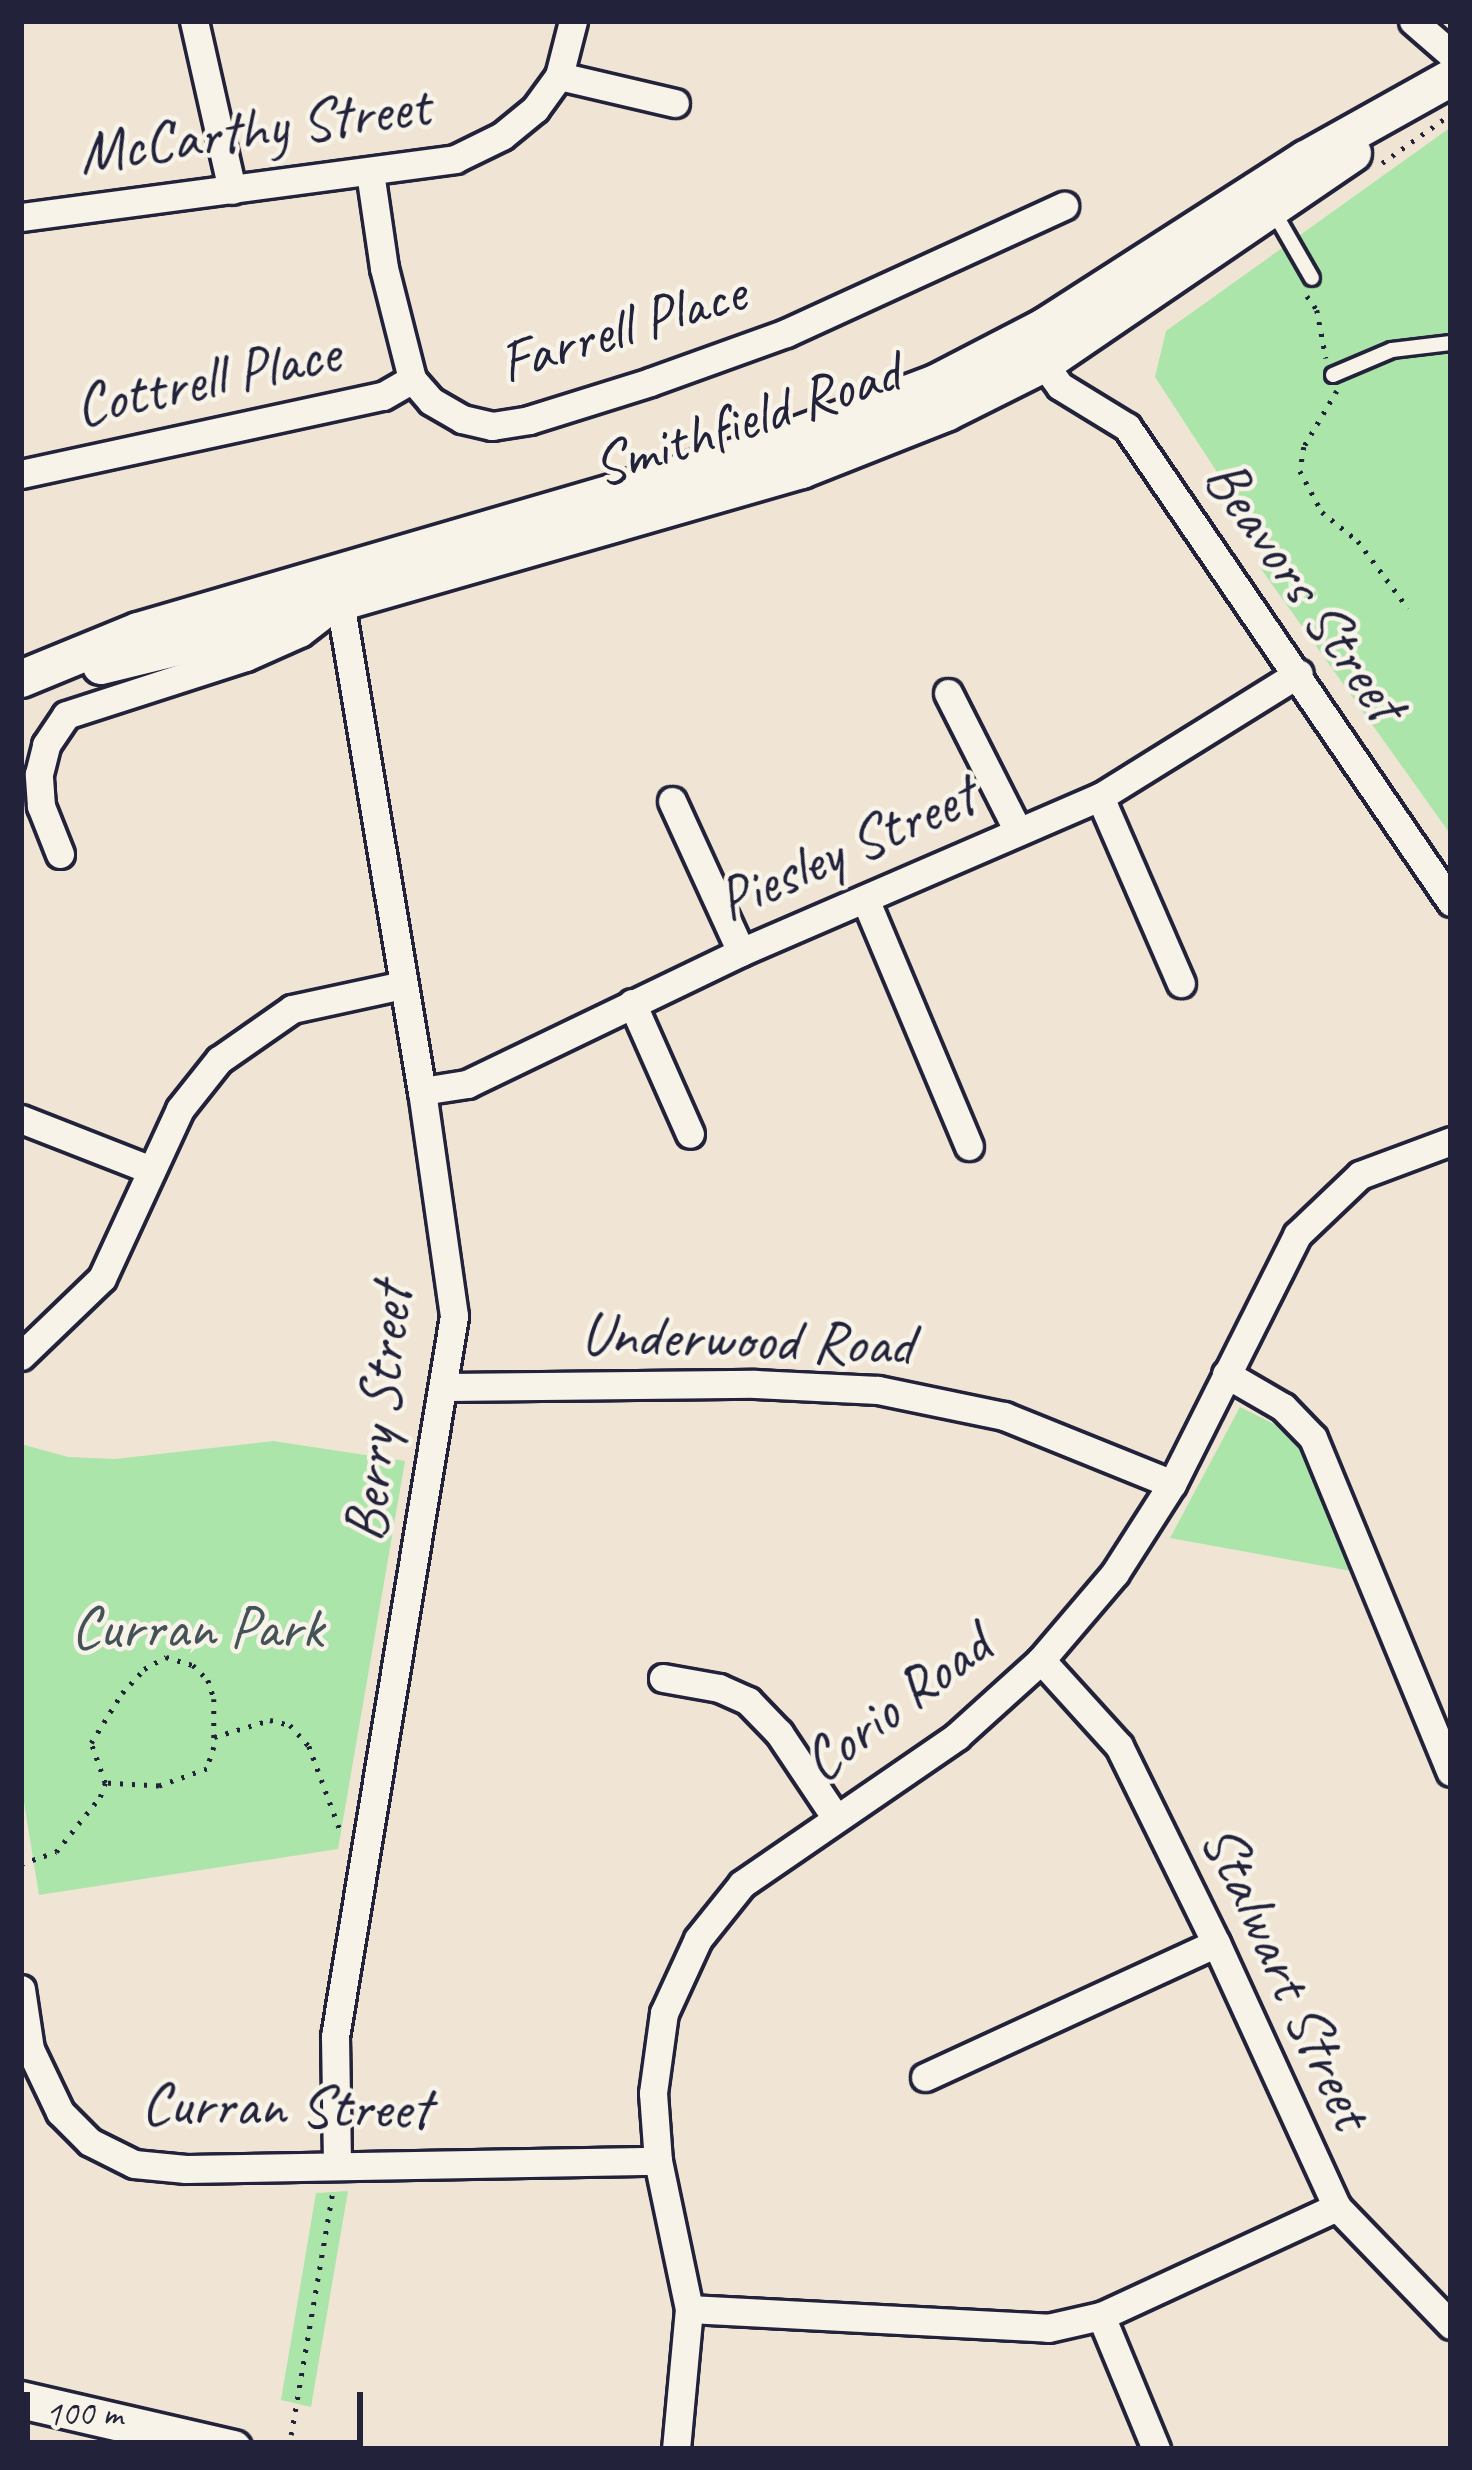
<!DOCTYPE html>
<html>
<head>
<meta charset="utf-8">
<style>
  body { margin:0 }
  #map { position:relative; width:1472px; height:2470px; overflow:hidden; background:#f0e5d4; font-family:Caveat,sans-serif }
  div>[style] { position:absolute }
  .green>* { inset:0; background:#ace5aa }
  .path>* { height:4.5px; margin-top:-2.25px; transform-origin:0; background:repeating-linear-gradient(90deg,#22223b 0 3px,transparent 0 12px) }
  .roads { filter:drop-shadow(3px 0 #22223b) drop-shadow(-3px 0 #22223b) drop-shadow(0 3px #22223b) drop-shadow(0 -3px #22223b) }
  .lane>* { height:14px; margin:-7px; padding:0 7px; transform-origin:7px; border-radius:7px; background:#f7f3e8 }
  .street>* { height:27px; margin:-13.5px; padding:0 13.5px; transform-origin:13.5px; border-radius:13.5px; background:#f7f3e8 }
  .secondary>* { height:36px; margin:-18px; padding:0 18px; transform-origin:18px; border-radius:18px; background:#f7f3e8 }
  span { translate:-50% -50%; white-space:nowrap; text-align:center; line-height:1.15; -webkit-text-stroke:9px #f7f3e8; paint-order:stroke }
  .street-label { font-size:60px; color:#22223b }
  .park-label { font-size:60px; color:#445357 }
  .frame { position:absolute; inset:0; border:24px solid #22223b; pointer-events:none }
  .scale { position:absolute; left:24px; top:2392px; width:339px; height:54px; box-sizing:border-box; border:6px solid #22223b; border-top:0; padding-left:15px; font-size:36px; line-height:42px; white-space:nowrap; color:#22223b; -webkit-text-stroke:9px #f7f3e8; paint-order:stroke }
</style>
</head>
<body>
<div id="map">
  <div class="green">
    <div style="clip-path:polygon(1451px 127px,1451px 835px,1259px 566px,1277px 564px,1155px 377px,1166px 331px)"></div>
    <div style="clip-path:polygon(1240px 1407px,1290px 1432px,1312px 1457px,1351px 1571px,1170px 1538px)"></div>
    <div style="clip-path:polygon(273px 1441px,405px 1461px,338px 1849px,39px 1895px,21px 1784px,21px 1444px,68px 1457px,115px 1459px)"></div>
    <div style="clip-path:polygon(348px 2191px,311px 2407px,281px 2400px,316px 2193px)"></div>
  </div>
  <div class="path">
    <div style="left:1382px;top:163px;width:85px;rotate:-35.4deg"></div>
    <div style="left:1307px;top:296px;width:17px;rotate:54deg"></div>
    <div style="left:1317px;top:310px;width:49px;rotate:79.4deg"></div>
    <div style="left:1337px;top:391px;width:65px;rotate:120.5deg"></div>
    <div style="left:1304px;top:447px;width:24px;rotate:99deg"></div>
    <div style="left:1300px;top:471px;width:47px;rotate:61.8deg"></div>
    <div style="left:1322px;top:512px;width:46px;rotate:38.9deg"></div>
    <div style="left:1358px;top:541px;width:84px;rotate:53.3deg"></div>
    <div style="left:214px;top:1737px;width:59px;rotate:-16.9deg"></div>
    <div style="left:270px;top:1720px;width:21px;rotate:14deg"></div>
    <div style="left:290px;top:1725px;width:28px;rotate:48deg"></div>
    <div style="left:309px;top:1746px;width:95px;rotate:69.7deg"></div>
    <div style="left:21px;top:1864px;width:37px;rotate:-19deg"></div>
    <div style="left:56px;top:1852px;width:70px;rotate:-51.3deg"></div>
    <div style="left:100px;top:1797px;width:15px;rotate:-70deg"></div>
    <div style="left:105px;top:1783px;width:42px;rotate:-109.3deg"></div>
    <div style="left:91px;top:1743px;width:59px;rotate:-58.2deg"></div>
    <div style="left:122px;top:1693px;width:33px;rotate:-47deg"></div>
    <div style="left:144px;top:1669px;width:25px;rotate:-29deg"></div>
    <div style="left:166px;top:1657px;width:28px;rotate:17deg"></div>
    <div style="left:193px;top:1665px;width:21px;rotate:45deg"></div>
    <div style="left:208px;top:1680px;width:20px;rotate:72deg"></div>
    <div style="left:214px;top:1699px;width:48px;rotate:90deg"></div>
    <div style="left:214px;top:1747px;width:23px;rotate:108deg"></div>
    <div style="left:207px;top:1769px;width:51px;rotate:160.5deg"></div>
    <div style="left:159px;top:1786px;width:54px;rotate:-176.8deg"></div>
    <div style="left:291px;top:2435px;width:251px;rotate:-80.3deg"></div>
  </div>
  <div class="roads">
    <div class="lane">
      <div style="left:1274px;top:212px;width:76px;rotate:60.1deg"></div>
      <div style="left:1333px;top:375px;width:64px;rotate:-23deg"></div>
      <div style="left:1392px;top:350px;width:59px;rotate:-6.8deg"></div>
    </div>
    <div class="street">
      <div style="left:194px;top:21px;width:173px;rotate:77.3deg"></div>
      <div style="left:1413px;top:21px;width:50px;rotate:41deg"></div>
      <div style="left:559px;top:76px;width:119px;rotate:13.1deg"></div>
      <div style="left:370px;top:172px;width:97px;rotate:81.7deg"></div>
      <div style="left:384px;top:268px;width:114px;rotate:75.8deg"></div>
      <div style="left:412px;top:379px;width:29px;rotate:49deg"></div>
      <div style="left:431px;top:401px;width:36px;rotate:30deg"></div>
      <div style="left:462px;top:419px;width:31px;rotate:13deg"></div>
      <div style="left:492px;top:426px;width:37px;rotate:-9deg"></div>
      <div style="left:529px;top:420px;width:127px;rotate:-17.4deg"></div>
      <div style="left:650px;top:382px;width:145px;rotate:-19.8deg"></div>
      <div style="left:786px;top:333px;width:306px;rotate:-24.6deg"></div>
      <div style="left:21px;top:217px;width:438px;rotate:-7.6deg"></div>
      <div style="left:455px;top:159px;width:52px;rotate:-26.1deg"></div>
      <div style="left:502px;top:136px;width:43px;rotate:-39.3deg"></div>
      <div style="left:535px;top:109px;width:41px;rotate:-54deg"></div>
      <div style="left:559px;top:76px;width:57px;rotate:-75.7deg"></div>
      <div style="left:1044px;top:364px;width:27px;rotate:54deg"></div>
      <div style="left:1060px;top:386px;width:79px;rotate:31.5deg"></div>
      <div style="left:1127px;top:427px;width:575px;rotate:55.7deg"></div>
      <div style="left:21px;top:474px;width:370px;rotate:-12.2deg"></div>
      <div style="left:383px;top:396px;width:34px;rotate:-30deg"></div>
      <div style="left:948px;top:693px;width:155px;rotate:63.1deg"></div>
      <div style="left:1100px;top:797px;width:203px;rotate:66.5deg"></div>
      <div style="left:672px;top:801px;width:166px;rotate:65.4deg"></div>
      <div style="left:60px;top:854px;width:52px;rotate:-111.6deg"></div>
      <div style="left:41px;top:806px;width:32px;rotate:-94deg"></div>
      <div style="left:39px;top:774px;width:30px;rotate:-76deg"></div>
      <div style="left:46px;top:745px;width:36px;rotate:-56deg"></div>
      <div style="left:66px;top:715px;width:189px;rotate:-17.9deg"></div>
      <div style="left:246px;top:657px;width:59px;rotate:-24deg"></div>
      <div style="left:300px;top:633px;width:51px;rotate:-37.8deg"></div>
      <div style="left:340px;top:602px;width:496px;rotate:80.5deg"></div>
      <div style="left:422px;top:1091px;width:227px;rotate:81.9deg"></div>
      <div style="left:454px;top:1316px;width:730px;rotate:99.38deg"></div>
      <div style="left:335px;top:2036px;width:129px;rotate:89.1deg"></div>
      <div style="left:865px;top:899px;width:268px;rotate:67.2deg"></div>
      <div style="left:632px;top:1003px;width:143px;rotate:66.1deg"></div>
      <div style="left:422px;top:1091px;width:46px;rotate:-8.8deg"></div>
      <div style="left:467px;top:1084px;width:304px;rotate:-25.7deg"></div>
      <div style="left:741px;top:952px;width:391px;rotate:-23.4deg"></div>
      <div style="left:1100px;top:797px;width:234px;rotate:-31.9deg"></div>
      <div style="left:21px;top:1119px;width:140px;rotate:21.4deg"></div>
      <div style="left:21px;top:1356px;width:112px;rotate:-43.9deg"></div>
      <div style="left:102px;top:1278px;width:186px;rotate:-65.2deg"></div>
      <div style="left:180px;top:1109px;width:63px;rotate:-51.5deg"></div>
      <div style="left:219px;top:1060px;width:89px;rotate:-34.9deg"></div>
      <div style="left:292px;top:1009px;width:114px;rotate:-12.2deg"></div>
      <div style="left:1226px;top:1374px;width:66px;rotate:30.1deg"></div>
      <div style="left:1283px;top:1407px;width:43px;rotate:45.9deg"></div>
      <div style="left:1313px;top:1438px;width:361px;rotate:67.6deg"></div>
      <div style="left:446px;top:1387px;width:309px;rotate:-0.6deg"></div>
      <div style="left:755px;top:1384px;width:123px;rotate:2.8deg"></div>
      <div style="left:878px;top:1390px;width:129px;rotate:11.7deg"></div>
      <div style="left:1004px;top:1416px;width:181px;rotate:22deg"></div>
      <div style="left:1041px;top:1660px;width:116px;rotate:47.8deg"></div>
      <div style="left:1119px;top:1746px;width:220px;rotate:63.8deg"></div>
      <div style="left:1216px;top:1943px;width:290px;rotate:65.4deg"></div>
      <div style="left:1337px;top:2207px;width:164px;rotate:46deg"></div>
      <div style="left:663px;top:1678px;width:57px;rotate:10.1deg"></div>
      <div style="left:719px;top:1688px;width:32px;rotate:24deg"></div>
      <div style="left:748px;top:1701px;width:45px;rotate:45.9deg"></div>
      <div style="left:779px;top:1733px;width:102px;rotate:56.2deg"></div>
      <div style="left:21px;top:1989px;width:61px;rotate:81.5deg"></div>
      <div style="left:30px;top:2049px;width:70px;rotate:64.5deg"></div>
      <div style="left:60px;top:2112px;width:42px;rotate:45deg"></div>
      <div style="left:90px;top:2142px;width:49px;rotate:26.6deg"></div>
      <div style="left:134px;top:2164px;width:52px;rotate:5.5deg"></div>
      <div style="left:186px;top:2169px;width:472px;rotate:-1deg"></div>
      <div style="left:925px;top:2077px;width:320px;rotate:-24.7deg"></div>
      <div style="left:689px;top:2309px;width:360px;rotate:3deg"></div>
      <div style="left:1048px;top:2328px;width:54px;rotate:-12.8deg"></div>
      <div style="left:1101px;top:2316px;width:260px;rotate:-24.8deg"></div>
      <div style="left:1101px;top:2316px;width:144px;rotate:67.5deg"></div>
      <div style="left:676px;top:2449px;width:141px;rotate:-84.7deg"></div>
      <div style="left:689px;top:2309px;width:151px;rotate:-101.8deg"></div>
      <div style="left:658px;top:2161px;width:68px;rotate:-94.2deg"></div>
      <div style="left:653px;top:2093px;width:81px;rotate:-82.2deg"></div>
      <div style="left:664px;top:2013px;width:81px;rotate:-65.3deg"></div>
      <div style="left:698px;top:1939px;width:70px;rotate:-51.3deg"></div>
      <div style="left:742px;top:1884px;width:261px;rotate:-34.5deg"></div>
      <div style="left:957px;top:1736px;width:113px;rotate:-42.1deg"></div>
      <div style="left:1041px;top:1660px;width:114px;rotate:-49.6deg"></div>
      <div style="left:1115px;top:1573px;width:106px;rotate:-57.4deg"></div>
      <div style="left:1172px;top:1484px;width:279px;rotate:-63.3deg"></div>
      <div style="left:1297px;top:1235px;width:87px;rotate:-43.6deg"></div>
      <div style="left:1360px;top:1175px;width:97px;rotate:-20.5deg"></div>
    </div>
    <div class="secondary">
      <div style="left:101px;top:666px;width:130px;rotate:-13.8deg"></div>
      <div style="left:227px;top:635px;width:598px;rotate:-16.01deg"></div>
      <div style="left:802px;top:470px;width:155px;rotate:-21.6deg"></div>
      <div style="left:946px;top:413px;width:110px;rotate:-26.6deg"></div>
      <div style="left:1044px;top:364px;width:374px;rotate:-34.3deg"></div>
      <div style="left:21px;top:679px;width:126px;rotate:-22.3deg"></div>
      <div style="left:138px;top:631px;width:643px;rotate:-16.26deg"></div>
      <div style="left:755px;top:451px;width:193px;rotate:-20.6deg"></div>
      <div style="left:936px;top:383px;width:122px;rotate:-27.4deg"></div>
      <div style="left:1044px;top:327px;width:311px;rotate:-32.7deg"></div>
      <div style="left:1306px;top:159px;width:166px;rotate:-29.2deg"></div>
      <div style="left:21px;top:2400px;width:218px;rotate:13deg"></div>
    </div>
  </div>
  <div class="street-label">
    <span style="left:254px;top:129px;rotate:-8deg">McCarthy Street</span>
    <span style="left:622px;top:327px;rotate:-17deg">Farrell Place</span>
    <span style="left:207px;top:379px;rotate:-12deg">Cottrell Place</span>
    <span style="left:746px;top:419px;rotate:-18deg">Smithfield Road</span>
    <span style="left:1305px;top:590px;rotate:55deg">Beavors Street</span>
    <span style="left:846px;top:848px;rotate:-24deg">Piesley Street</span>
    <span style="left:747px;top:1339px;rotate:2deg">Underwood Road</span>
    <span style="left:378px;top:1413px;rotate:-84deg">Berry Street</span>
    <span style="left:896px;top:1703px;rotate:-37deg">Corio Road</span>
    <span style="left:1287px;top:1976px;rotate:65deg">Stalwart Street</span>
    <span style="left:286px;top:2106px;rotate:1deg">Curran Street</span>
  </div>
  <div class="park-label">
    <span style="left:197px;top:1627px">Curran Park</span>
  </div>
  <div class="frame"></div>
  <div class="scale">100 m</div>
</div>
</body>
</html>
